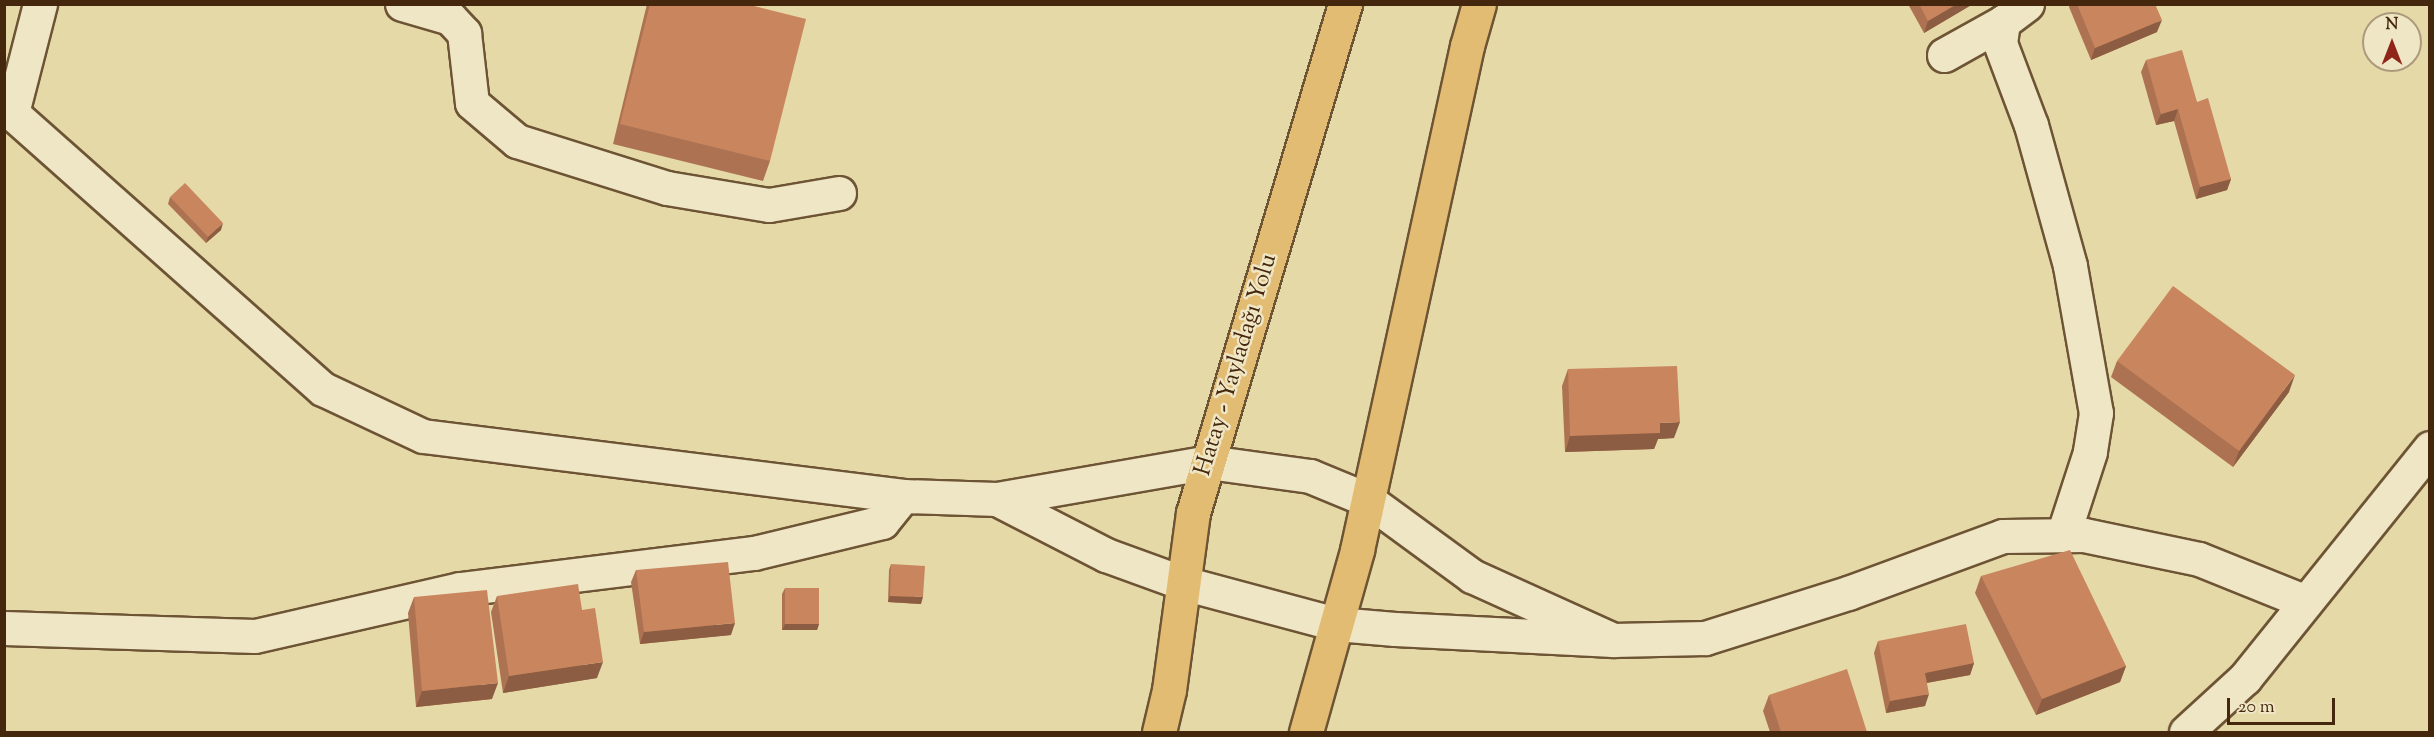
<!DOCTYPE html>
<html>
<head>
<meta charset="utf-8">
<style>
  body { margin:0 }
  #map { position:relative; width:2434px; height:737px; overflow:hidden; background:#e6d9a8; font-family:"Sorts Mill Goudy",serif }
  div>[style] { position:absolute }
  .roads { filter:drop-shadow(2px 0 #6d5434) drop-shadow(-2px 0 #6d5434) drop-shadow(0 2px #6d5434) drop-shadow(0 -2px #6d5434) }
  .minor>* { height:33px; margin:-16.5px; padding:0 16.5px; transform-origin:16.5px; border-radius:16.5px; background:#efe6c6 }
  .highway>* { height:33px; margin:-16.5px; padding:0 16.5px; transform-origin:16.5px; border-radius:16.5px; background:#e3bc74 }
  .wall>* { inset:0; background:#ac7251 }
  .shaded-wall>* { inset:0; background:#8c5d42 }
  .building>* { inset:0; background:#c8855e }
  span { translate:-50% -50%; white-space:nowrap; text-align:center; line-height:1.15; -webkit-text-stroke:5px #efe6c6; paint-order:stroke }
  .street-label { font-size:24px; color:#45270d }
  .frame { position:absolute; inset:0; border:6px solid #45270d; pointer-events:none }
  .north { position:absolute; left:2362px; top:12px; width:60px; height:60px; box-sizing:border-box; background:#efe6c6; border:2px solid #ab9a7c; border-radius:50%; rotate:0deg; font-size:16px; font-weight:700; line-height:24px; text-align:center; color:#45270d }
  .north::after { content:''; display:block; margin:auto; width:21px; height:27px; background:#8f2418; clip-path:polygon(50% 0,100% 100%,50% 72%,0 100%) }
  .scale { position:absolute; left:2227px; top:698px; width:108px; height:27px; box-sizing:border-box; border:3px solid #45270d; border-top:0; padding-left:8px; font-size:18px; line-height:21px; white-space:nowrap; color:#45270d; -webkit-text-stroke:4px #efe6c6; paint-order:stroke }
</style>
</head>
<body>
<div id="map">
  <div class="roads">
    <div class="minor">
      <div style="left:402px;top:4px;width:50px;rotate:16.3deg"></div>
      <div style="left:450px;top:18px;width:21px;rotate:47deg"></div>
      <div style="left:464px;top:33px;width:70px;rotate:83.5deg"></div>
      <div style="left:472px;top:103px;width:59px;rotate:40.2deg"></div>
      <div style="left:517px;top:141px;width:157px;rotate:17.4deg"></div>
      <div style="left:667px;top:188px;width:103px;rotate:9.5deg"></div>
      <div style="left:769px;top:205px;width:71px;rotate:-9.7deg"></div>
      <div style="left:2027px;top:4px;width:30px;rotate:143deg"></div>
      <div style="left:2003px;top:22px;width:21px;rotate:98deg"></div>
      <div style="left:2000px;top:43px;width:88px;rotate:69.3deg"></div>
      <div style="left:2031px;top:125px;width:146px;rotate:74.5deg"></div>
      <div style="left:2070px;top:266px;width:149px;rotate:80deg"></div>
      <div style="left:2096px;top:413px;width:39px;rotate:99deg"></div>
      <div style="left:2090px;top:452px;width:87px;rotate:108deg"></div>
      <div style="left:1944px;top:55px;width:68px;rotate:-29.2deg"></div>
      <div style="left:4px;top:106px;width:426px;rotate:41.6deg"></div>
      <div style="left:323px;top:389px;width:110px;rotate:25.2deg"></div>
      <div style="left:423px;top:436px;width:484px;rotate:7.1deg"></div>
      <div style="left:903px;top:496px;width:94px;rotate:1.8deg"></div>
      <div style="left:997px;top:499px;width:214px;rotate:-9.9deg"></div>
      <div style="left:1208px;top:462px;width:103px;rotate:7.8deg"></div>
      <div style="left:1310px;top:476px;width:63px;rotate:22.5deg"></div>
      <div style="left:1368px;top:500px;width:129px;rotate:36.2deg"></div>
      <div style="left:1472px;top:576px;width:155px;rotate:24.4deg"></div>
      <div style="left:12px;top:113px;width:113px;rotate:-75.6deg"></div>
      <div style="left:997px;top:499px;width:123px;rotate:27.2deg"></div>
      <div style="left:1106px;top:555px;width:82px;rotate:20deg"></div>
      <div style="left:1183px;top:583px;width:158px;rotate:15deg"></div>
      <div style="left:1336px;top:624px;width:59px;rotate:4.8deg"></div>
      <div style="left:1395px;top:629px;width:218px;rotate:2.9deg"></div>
      <div style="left:1613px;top:640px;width:92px;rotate:-1.2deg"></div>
      <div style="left:1705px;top:638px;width:150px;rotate:-17.5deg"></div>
      <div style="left:1848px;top:593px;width:165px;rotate:-20.2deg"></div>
      <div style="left:2003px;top:536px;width:81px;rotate:-0.7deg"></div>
      <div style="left:2084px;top:535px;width:117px;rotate:11.8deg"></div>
      <div style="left:2199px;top:559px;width:115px;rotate:21.9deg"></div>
      <div style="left:4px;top:628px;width:251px;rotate:1.8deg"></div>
      <div style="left:255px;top:636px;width:210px;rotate:-12.9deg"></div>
      <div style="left:460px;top:589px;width:296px;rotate:-7deg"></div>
      <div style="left:754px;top:553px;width:132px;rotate:-13.6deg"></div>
      <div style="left:882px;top:522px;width:33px;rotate:-51deg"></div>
      <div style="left:2186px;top:732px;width:80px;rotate:-42.5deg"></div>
      <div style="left:2245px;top:678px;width:295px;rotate:-51.2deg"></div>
    </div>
    <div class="highway">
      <div style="left:1159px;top:732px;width:43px;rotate:-76.6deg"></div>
      <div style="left:1169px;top:690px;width:179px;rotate:-82.3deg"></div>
      <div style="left:1193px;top:513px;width:531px;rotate:-73.37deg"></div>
      <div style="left:1306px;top:732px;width:189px;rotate:-74.3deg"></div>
      <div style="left:1357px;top:550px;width:516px;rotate:-77.69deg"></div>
      <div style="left:1467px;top:46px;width:44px;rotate:-74.1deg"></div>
    </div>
  </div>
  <div class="wall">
    <div style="clip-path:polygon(647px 4px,746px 4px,770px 161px,763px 181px,613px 144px)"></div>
    <div style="clip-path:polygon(1908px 4px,1973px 4px,1924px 33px)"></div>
    <div style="clip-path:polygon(2070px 4px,2155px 4px,2157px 32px,2091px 60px,2069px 7px)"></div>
    <div style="clip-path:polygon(2146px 60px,2197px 102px,2231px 179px,2227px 190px,2196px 199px,2174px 121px,2156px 125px,2141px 72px)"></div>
    <div style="clip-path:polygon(170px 197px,221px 230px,206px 243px,168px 204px)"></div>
    <div style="clip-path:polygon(2117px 361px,2289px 392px,2233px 467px,2111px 377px)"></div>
    <div style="clip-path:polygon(1568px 369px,1674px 438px,1658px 439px,1654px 449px,1565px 452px,1562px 386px)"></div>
    <div style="clip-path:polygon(891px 564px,921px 604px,888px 602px,889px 570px)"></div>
    <div style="clip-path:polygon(636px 570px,731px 635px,640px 644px,631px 582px)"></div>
    <div style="clip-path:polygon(1981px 576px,2126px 666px,2120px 682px,2036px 715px,1975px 593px)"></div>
    <div style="clip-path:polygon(785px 588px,819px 624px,817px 630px,782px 630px,782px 594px)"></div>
    <div style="clip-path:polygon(497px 596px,597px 678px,503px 693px,491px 612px)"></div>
    <div style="clip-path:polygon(414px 597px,492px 699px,416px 707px,408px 613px)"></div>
    <div style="clip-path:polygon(1878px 641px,1974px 663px,1970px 675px,1927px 683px,1925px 706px,1886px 713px,1874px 653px)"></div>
    <div style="clip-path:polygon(1769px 695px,1867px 732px,1770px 732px,1763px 711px)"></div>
  </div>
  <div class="shaded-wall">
    <div style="clip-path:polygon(1957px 4px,1973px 4px,1924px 33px,1928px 21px)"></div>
    <div style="clip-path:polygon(2162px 20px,2157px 32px,2091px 60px,2095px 48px)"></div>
    <div style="clip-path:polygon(2178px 109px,2174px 121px,2156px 125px,2161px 114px)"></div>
    <div style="clip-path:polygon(2231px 179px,2227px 190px,2196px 199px,2200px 187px)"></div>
    <div style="clip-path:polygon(223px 223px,221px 230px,206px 243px,208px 237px)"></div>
    <div style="clip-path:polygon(2295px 375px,2289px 392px,2233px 467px,2239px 451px)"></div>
    <div style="clip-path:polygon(1680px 422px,1674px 438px,1658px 439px,1654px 449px,1565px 452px,1570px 436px,1660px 423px)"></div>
    <div style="clip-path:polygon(890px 596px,923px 597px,921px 604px,888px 602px)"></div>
    <div style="clip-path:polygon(735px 623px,731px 635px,640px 644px,644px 632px)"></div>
    <div style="clip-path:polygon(785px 624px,819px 624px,817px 630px,782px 630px)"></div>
    <div style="clip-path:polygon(603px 662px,597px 678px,503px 693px,509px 676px)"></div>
    <div style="clip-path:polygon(1974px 663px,1970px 675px,1920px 684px,1925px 673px)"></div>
    <div style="clip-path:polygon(2126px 666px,2120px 682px,2036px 715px,2042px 699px)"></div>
    <div style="clip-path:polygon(498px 683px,492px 699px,416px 707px,422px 691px)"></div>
    <div style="clip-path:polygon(1929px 694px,1925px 706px,1886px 713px,1890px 701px)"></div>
  </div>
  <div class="building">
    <div style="clip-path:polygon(650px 4px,746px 4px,806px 19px,770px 161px,620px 124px)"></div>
    <div style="clip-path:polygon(1919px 4px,1957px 4px,1928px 21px)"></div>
    <div style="clip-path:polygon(2077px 4px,2155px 4px,2162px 20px,2095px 48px)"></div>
    <div style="clip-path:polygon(2182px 50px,2197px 102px,2208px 98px,2231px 179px,2200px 187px,2178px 109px,2161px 114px,2146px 60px)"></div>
    <div style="clip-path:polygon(185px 183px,223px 223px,208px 237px,170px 197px)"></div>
    <div style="clip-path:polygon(2173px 286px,2295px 375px,2239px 451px,2117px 361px)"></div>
    <div style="clip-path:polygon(1677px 366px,1680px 422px,1660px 423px,1660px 433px,1570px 436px,1568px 369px)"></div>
    <div style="clip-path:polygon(2070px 550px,2126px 666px,2042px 699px,1981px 576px)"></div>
    <div style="clip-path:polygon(728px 562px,735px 623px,644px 632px,636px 570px)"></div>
    <div style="clip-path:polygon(891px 564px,925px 566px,923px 597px,890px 596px)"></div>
    <div style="clip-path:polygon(578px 584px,582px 610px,595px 608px,603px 662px,509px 676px,497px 596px)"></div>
    <div style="clip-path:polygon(785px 588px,819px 588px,819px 624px,785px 624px)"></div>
    <div style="clip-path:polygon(487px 590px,498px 683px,422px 691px,414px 597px)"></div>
    <div style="clip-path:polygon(1966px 624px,1974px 663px,1925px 673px,1929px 694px,1890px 701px,1878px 641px)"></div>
    <div style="clip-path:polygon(1847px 669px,1867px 732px,1781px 732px,1769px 695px)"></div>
  </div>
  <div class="street-label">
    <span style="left:1237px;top:365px;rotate:-73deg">Hatay - Yayladağı Yolu</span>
  </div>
  <div class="frame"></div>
  <div class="north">N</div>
  <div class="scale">20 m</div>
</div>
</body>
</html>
